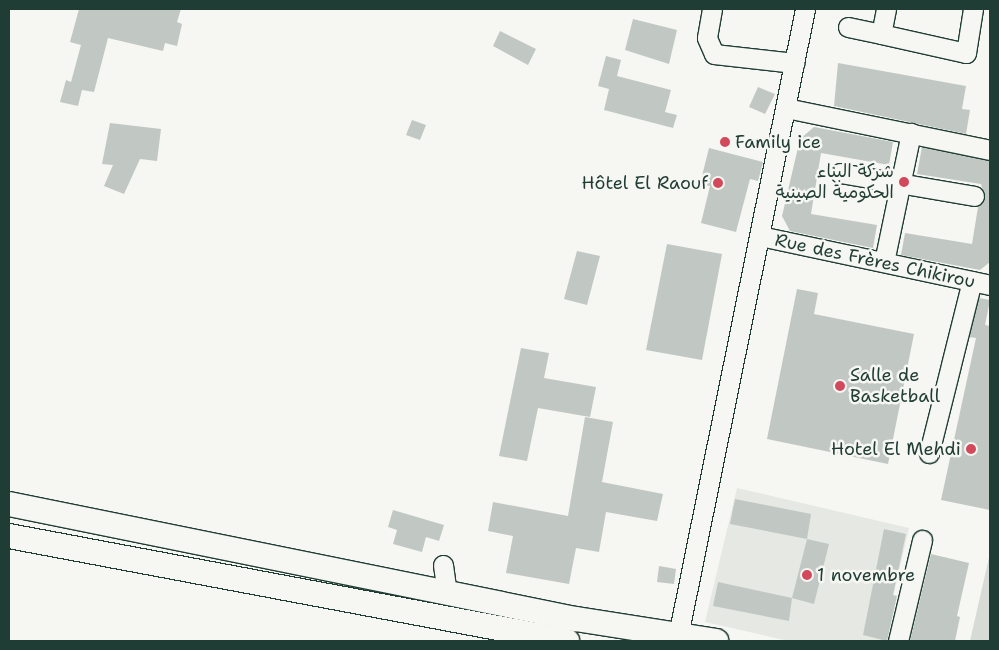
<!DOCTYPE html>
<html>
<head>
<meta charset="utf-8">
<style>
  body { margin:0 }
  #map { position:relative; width:999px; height:650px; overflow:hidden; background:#f6f6f2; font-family:"Shantell Sans","Playpen Sans Arabic",sans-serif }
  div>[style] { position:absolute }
  .built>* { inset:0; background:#e6e8e4 }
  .green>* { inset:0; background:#d6dbd6 }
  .building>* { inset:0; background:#c1c8c3 }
  .roads { filter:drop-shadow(1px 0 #1f3d34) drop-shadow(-1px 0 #1f3d34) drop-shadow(0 1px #1f3d34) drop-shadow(0 -1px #1f3d34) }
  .minor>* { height:19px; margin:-9.5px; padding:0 9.5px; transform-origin:9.5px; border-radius:9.5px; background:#f6f6f2 }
  .major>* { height:24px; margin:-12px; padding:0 12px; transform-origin:12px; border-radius:12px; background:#f6f6f2 }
  .dots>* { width:14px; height:14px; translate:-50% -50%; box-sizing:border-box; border:2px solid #f6f6f2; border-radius:50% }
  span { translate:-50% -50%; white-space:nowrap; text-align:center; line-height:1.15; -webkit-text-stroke:5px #f6f6f2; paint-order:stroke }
  .poi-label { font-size:18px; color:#1f3d34 }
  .left { translate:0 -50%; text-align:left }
  .right { translate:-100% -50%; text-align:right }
  .street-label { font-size:18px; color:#1f3d34 }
  .frame { position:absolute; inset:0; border:10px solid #1f3d34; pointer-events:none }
</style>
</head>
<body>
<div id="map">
  <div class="built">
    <div style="clip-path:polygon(737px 488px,909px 528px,883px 641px,789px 641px,705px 622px)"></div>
  </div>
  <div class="green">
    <div style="clip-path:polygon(990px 553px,990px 641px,970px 641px)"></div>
  </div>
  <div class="building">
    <div style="clip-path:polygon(79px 9px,181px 9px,177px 22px,182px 24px,177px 46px,165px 43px,163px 51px,108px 38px,94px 92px,82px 90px,78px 106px,60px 102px,66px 80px,71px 82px,81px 45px,70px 42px)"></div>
    <div style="clip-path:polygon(633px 19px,677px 30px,669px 64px,625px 50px)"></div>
    <div style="clip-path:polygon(500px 31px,536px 49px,528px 65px,493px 46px)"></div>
    <div style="clip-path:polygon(606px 56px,621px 60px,617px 76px,671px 90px,665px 112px,677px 115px,673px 128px,604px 110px,609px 89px,598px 86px)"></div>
    <div style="clip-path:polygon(838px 63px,966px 86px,962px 109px,970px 110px,966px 134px,834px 106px)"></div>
    <div style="clip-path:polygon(758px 87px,775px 94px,765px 114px,749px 107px)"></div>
    <div style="clip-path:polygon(412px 120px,426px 125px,420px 140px,406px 135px)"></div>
    <div style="clip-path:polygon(110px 123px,161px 129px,157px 161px,140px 159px,124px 194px,104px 186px,113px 165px,102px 164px)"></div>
    <div style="clip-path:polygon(814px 127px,893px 142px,889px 165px,821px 153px,811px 214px,877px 225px,873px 248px,790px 231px,782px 216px,800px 139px)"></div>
    <div style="clip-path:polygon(922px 147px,990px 161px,990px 262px,980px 270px,901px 255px,905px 233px,972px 244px,978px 207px,985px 198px,981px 184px,917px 174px)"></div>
    <div style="clip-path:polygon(709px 148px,763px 162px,758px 181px,750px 179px,736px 232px,701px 223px,710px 186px,700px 184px)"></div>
    <div style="clip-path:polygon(667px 244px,722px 254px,702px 360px,646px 350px)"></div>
    <div style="clip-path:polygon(577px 251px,600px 256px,587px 305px,564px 299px)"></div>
    <div style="clip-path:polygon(797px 289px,818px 293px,814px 314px,914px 334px,888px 464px,767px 439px)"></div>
    <div style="clip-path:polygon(979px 298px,990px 300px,985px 325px,990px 326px,990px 510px,941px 500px,976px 338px,969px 337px)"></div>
    <div style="clip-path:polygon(521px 348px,549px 353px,544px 378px,596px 387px,590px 417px,538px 408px,527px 461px,499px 456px)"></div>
    <div style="clip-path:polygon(585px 417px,613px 422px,602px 482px,663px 494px,657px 521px,606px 512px,599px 552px,576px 548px,569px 584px,506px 573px,513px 536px,488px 531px,493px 502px,568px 516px)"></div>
    <div style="clip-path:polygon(735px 499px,811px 514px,807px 539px,730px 524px)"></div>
    <div style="clip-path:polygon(393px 510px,444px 525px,439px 541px,426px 537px,422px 552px,393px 544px,397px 530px,388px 527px)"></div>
    <div style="clip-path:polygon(884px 529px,906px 534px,893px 595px,897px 596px,887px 641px,863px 635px)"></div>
    <div style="clip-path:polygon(807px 539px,829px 544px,814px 604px,792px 598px)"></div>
    <div style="clip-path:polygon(931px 554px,969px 563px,957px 616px,960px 617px,955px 641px,910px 641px)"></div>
    <div style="clip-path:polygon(659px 566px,676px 569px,674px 584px,657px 582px)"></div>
    <div style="clip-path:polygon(718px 582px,792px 598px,789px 621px,713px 606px)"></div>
  </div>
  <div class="roads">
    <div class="minor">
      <div style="left:712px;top:9px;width:29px;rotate:100deg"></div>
      <div style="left:707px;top:38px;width:17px;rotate:66deg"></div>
      <div style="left:714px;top:54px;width:81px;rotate:6.4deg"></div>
      <div style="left:886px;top:9px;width:25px;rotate:101deg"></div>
      <div style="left:881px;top:34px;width:87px;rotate:12.6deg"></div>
      <div style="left:966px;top:53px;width:45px;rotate:-81deg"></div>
      <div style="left:848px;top:27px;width:34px;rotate:12deg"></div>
      <div style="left:786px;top:108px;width:208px;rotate:11.6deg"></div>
      <div style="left:840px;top:173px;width:136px;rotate:9.7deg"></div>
      <div style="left:760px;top:236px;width:235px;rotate:12deg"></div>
      <div style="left:884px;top:262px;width:132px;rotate:-78.2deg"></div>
      <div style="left:929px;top:453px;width:177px;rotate:-76deg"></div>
      <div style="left:443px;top:565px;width:28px;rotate:82deg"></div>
      <div style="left:677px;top:641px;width:645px;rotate:-78.55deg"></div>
      <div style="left:898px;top:641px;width:104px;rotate:-76.6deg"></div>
    </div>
    <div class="major">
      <div style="left:9px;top:504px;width:579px;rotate:11.47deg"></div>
      <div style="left:576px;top:619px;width:142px;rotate:8.9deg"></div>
      <div style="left:9px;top:536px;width:568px;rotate:10.66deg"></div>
    </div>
  </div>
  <div class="dots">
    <div style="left:725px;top:142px;background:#d1495b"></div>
    <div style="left:904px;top:182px;background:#d1495b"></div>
    <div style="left:718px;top:183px;background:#d1495b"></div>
    <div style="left:840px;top:386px;background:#d1495b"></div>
    <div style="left:971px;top:449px;background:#d1495b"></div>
    <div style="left:807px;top:575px;background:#d1495b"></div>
  </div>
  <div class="poi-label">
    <span class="left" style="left:735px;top:142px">Family ice</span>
    <span class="right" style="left:894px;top:182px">شركة البناء<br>الحكومية الصينية</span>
    <span class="right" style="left:708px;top:183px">Hôtel El Raouf</span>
    <span class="left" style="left:850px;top:386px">Salle de<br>Basketball</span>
    <span class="right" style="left:961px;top:449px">Hotel El Mehdi</span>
    <span class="left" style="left:817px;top:575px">1 novembre</span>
  </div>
  <div class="street-label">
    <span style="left:875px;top:261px;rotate:12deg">Rue des Frères Chikirou</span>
  </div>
  <div class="frame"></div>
</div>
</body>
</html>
